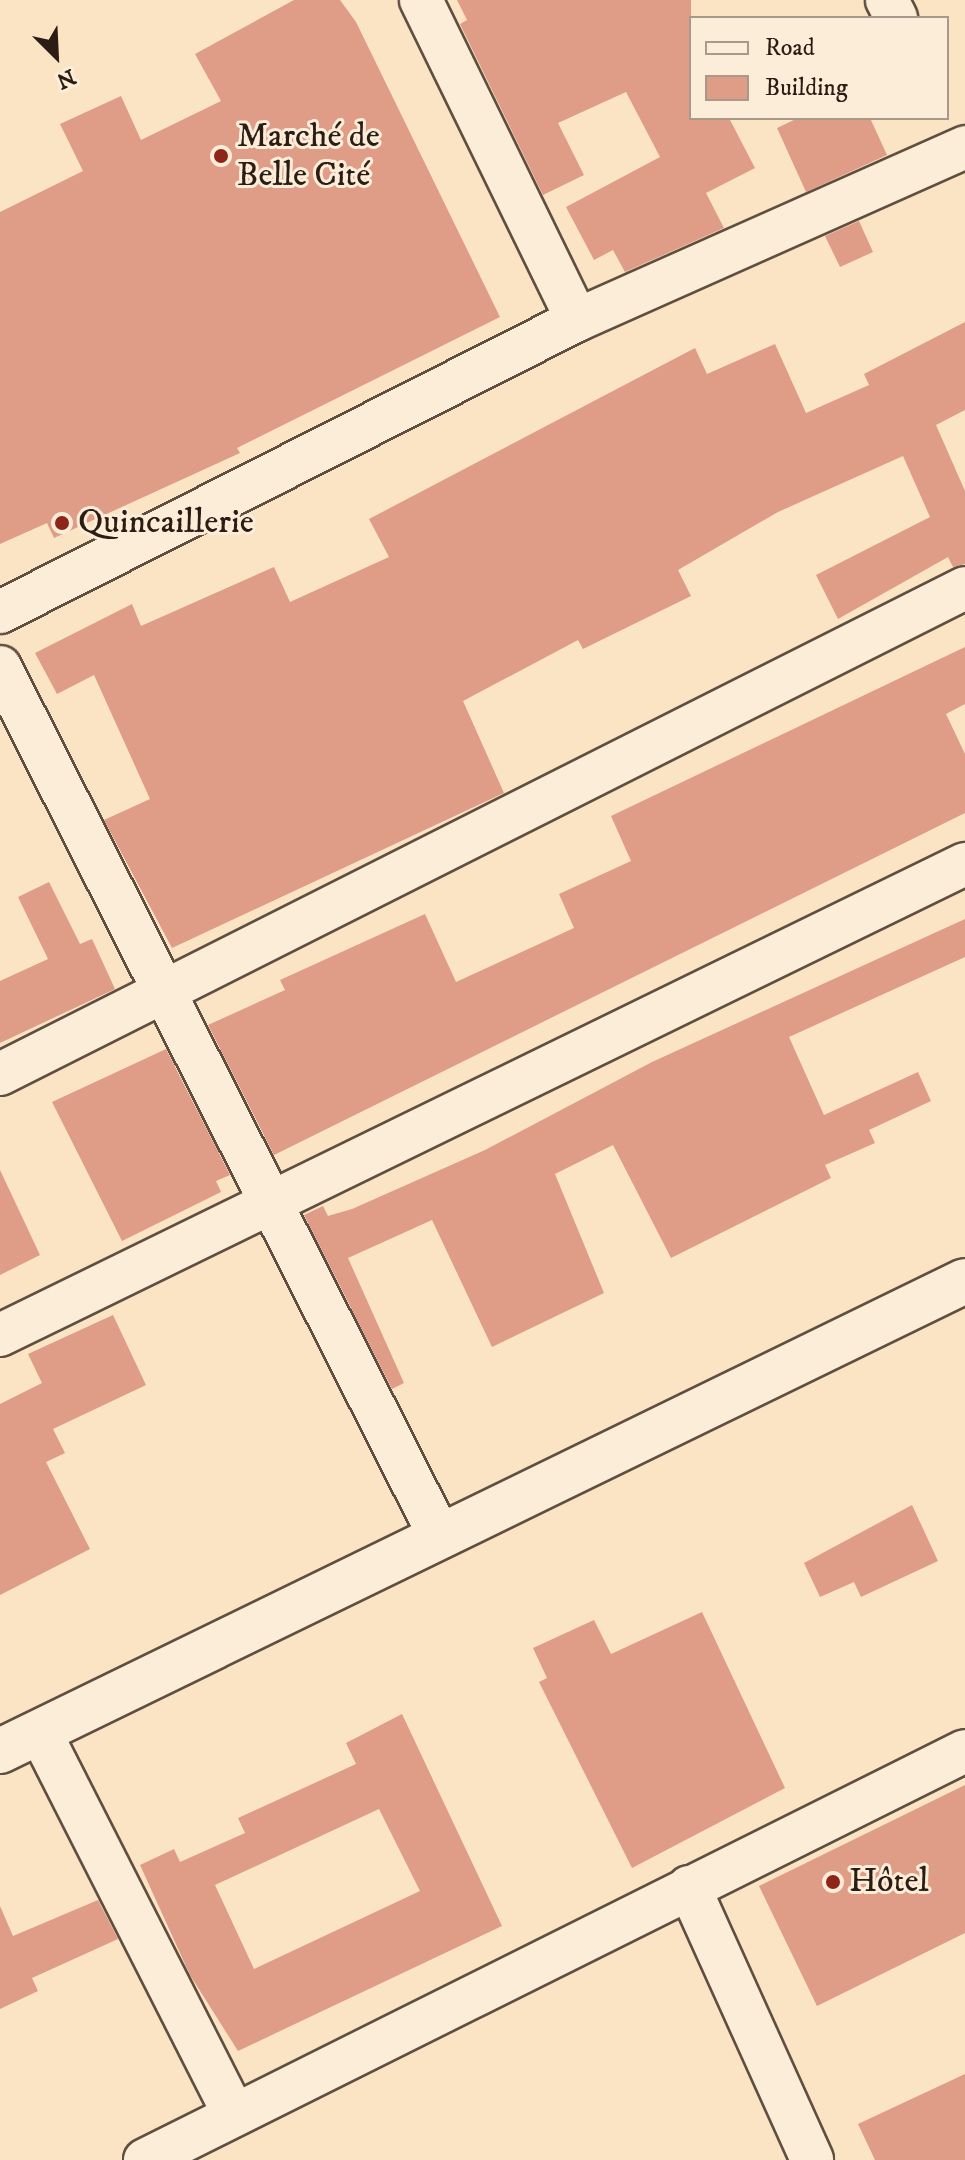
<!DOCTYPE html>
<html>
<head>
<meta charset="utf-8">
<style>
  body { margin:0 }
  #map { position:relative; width:965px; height:2160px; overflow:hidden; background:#fbe4c4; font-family:"IM FELL DW Pica",serif }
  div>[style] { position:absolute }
  .building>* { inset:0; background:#df9c87 }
  .roads { filter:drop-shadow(2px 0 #604e40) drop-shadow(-2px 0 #604e40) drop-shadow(0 2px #604e40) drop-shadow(0 -2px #604e40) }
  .minor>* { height:42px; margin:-21px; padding:0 21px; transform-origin:21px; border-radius:21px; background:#fcedd9 }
  .tertiary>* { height:44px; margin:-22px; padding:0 22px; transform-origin:22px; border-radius:22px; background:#fcedd9 }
  .dots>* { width:22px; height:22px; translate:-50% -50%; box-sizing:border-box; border:4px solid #fcedd9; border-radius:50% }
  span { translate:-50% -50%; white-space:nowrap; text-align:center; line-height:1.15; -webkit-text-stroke:6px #fcedd9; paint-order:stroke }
  .poi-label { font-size:34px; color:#2c1c14 }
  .left { translate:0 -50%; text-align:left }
  .legend { position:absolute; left:689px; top:16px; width:260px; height:104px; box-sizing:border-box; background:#fcedd9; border:2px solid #a9998a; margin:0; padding:10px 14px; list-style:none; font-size:24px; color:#2c1c14 }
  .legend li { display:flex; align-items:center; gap:16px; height:40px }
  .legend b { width:40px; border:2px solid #a9998a }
  .north { position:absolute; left:16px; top:16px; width:80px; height:80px; -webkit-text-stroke:6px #fcedd9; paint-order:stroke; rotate:156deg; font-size:22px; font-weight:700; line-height:32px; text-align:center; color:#2c1c14 }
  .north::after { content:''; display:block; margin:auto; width:28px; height:36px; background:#2c1c14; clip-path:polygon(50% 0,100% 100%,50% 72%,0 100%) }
</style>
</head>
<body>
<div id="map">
  <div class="building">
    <div style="clip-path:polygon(294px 0,340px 0,356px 22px,500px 317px,237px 448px,240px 453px,54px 538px,47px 523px,0 544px,0 212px,83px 171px,60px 124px,121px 96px,141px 140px,221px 101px,195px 54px)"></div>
    <div style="clip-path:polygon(457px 0,691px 0,691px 118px,729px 118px,755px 168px,706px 193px,724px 228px,625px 272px,613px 250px,594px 260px,566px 207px,660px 157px,626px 92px,558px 123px,584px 175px,543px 195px,460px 24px,467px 20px)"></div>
    <div style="clip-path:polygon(798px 118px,870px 118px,887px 155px,806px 192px,777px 128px)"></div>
    <div style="clip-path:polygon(859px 221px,873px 252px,840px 267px,825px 236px)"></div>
    <div style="clip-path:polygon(965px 322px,965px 410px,936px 425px,965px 491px,965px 564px,953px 567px,948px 557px,838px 619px,816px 575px,930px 517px,903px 456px,778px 512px,678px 570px,691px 596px,583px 649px,578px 640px,463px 701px,504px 793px,172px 948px,104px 820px,150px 799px,94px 675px,57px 694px,35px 653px,132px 604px,141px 626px,274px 567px,290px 602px,389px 557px,369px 519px,695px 348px,707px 374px,775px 344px,806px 413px,869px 385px,864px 374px)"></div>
    <div style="clip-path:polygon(965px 647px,965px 704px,946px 714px,965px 754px,965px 813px,274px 1155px,208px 1025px,285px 990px,280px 980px,425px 914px,456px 982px,574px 928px,559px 894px,631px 861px,611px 816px)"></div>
    <div style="clip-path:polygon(49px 882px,80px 944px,92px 939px,115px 989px,0 1043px,0 981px,48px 959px,18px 897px)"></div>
    <div style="clip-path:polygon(965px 919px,965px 957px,789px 1037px,824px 1115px,918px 1072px,931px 1101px,869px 1130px,875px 1143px,825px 1165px,831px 1178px,671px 1258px,613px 1145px,555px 1174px,604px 1293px,492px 1347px,432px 1220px,348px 1258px,404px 1383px,392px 1389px,304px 1215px,323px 1206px,328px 1216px,352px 1209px,485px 1150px,652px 1062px)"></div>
    <div style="clip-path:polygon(166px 1049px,230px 1175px,216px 1181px,221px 1192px,122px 1241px,52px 1102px)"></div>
    <div style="clip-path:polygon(0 1170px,40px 1255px,0 1275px)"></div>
    <div style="clip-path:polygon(113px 1315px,146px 1385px,53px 1429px,65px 1453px,46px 1462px,90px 1549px,0 1595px,0 1404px,42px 1383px,28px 1354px)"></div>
    <div style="clip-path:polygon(912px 1505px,938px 1561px,861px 1597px,854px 1582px,820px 1597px,804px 1563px)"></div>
    <div style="clip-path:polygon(702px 1612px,785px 1788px,632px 1868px,539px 1682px,547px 1678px,533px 1648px,594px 1620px,611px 1654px)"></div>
    <div style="clip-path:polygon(evenodd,402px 1714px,502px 1926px,238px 2051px,190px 1975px,140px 1865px,174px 1849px,180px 1862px,245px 1833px,238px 1818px,356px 1764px,346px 1743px,402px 1714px,379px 1809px,420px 1891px,254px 1969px,215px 1885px,379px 1809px)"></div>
    <div style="clip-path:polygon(965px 1785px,965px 1933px,817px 2006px,759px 1886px)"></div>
    <div style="clip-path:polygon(98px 1900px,118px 1939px,32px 1978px,38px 1991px,0 2009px,0 1906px,13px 1936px)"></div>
    <div style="clip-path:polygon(965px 2074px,965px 2160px,875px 2160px,858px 2124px)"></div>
  </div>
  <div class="roads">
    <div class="minor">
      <div style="left:421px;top:0;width:356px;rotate:64deg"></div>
      <div style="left:887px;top:0;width:20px;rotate:63deg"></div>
      <div style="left:0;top:612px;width:647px;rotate:-26.84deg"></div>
      <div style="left:577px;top:320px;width:425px;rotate:-24deg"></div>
      <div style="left:0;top:667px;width:973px;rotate:63.17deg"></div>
      <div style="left:0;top:1074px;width:1080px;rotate:-26.73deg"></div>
      <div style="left:0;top:1335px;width:1074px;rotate:-26.02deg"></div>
      <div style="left:40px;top:1732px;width:429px;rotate:63.1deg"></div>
      <div style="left:689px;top:1887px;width:299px;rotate:65.7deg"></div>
      <div style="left:145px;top:2160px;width:916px;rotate:-26.51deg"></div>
    </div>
    <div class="tertiary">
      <div style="left:0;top:1751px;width:1073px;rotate:-25.97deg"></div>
    </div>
  </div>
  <div class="dots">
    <div style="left:221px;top:156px;background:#8f2418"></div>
    <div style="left:62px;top:523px;background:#8f2418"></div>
    <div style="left:833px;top:1882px;background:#8f2418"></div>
  </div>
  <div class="poi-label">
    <span class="left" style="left:237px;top:156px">Marché de<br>Belle Cité</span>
    <span class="left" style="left:78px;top:523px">Quincaillerie</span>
    <span class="left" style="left:849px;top:1882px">Hôtel</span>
  </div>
  <ul class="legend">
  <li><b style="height:10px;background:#fcedd9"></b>Road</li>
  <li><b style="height:22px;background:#df9c87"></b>Building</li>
  </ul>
  <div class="north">N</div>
</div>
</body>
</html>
